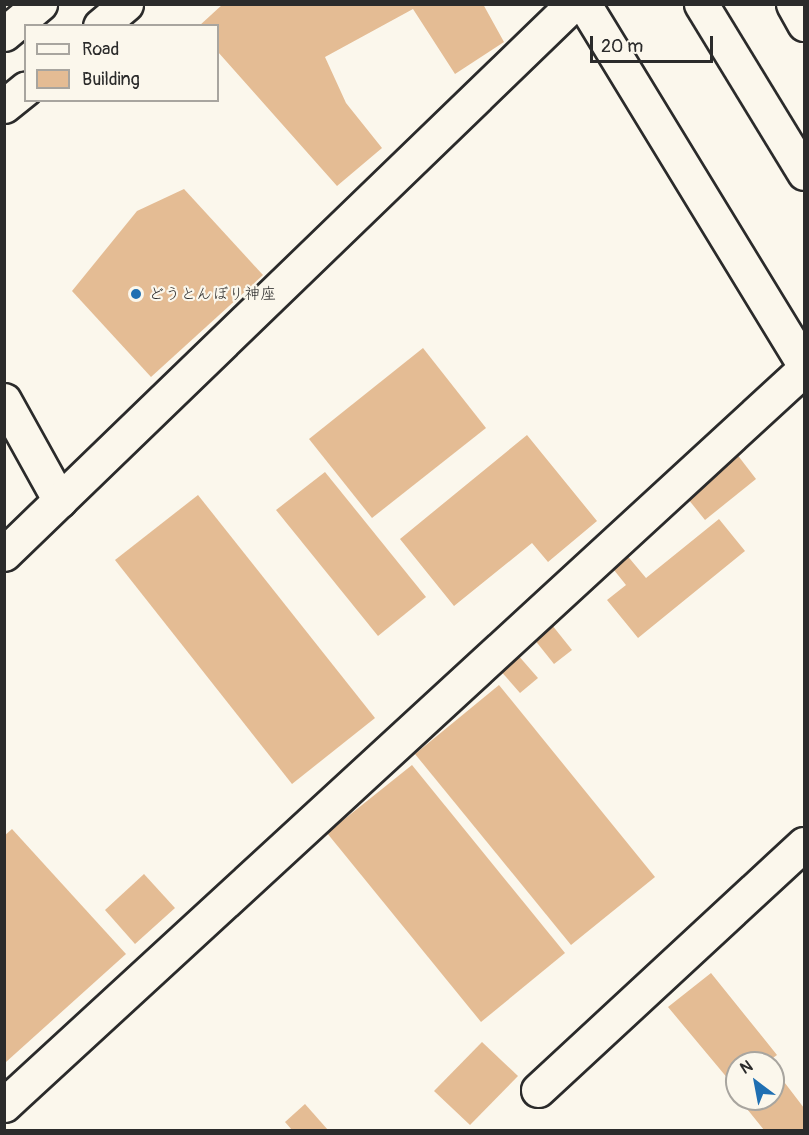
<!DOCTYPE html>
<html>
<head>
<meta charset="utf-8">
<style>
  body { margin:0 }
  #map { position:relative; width:809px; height:1135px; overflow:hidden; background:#fbf7ec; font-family:Pangolin,"Klee One",sans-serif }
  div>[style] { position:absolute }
  .building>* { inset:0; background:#e4bc94 }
  .roads { filter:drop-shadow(2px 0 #2b2b2b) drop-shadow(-2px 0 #2b2b2b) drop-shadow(0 2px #2b2b2b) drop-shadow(0 -2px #2b2b2b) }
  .minor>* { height:33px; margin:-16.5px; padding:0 16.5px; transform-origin:16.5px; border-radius:16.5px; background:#fbf7ec }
  .major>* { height:33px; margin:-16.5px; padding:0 16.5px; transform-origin:16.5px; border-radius:16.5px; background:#fbf7ec }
  .highway>* { height:33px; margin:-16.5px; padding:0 16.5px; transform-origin:16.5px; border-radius:16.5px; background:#fbf7ec }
  .dots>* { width:16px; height:16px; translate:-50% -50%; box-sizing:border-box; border:3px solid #fbf7ec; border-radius:50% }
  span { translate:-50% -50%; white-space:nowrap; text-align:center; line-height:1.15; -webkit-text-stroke:4.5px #fbf7ec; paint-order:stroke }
  .poi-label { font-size:16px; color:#2b2b2b }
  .left { translate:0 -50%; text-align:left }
  .frame { position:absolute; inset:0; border:6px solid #2b2b2b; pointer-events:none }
  .legend { position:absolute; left:24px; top:24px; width:195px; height:78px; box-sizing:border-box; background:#fbf7ec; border:2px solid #a8a59f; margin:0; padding:8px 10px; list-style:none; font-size:18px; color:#2b2b2b }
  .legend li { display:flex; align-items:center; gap:12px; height:30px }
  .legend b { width:30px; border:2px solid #a8a59f }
  .north { position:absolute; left:725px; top:1051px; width:60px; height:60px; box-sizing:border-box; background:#fbf7ec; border:2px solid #a8a59f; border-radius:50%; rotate:328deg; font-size:16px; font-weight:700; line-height:24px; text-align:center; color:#2b2b2b }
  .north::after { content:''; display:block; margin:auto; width:21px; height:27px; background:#1f6fb2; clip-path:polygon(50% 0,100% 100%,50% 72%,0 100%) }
  .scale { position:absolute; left:590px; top:36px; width:123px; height:27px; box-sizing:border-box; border:3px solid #2b2b2b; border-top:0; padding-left:8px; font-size:18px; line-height:21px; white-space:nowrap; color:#2b2b2b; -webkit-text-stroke:4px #fbf7ec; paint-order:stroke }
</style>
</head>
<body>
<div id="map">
  <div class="building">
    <div style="clip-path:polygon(223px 4px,483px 4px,504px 42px,455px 74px,413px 9px,325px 57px,346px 103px,382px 148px,337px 186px,218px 52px,218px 26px,199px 26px)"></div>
    <div style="clip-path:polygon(184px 189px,263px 275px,151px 377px,72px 291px,137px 211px)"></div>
    <div style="clip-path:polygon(423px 348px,486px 428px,372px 518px,309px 439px)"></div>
    <div style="clip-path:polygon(527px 435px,597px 521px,548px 562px,532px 543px,454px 606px,400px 539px)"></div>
    <div style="clip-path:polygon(736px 453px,756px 479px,705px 520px,684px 494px)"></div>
    <div style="clip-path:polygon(325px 472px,426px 597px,378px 636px,276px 510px)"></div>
    <div style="clip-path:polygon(198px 495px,375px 718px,292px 784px,115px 560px)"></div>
    <div style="clip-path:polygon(719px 519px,745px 551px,638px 638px,607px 600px,626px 585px,610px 565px,625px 553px,646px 578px)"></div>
    <div style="clip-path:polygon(552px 625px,572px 650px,554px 664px,534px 639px)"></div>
    <div style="clip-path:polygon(517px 654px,538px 678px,520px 693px,499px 669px)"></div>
    <div style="clip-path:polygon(499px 685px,655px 877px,571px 945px,415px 754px)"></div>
    <div style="clip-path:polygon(412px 765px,565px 953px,481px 1022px,327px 833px)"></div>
    <div style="clip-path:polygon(12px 829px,126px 954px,6px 1062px,4px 836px)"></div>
    <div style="clip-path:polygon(144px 874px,175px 908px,135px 944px,105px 910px)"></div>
    <div style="clip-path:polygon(711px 973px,777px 1055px,766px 1063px,737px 1063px,734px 1086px,668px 1007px)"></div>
    <div style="clip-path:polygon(482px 1042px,518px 1076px,470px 1125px,434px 1091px)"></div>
    <div style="clip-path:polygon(775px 1070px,804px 1108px,804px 1130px,764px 1130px,739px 1099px,773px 1099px)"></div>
    <div style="clip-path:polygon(305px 1104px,328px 1130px,292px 1130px,285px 1122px)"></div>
  </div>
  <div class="roads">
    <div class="minor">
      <div style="left:4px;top:400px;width:115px;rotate:61deg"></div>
      <div style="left:4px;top:554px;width:791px;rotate:-44.03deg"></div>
      <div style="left:538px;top:1090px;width:362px;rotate:-42.8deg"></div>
      <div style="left:4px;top:1105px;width:1087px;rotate:-42.61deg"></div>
    </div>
    <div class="major">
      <div style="left:584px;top:4px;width:423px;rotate:58.6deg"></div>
      <div style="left:701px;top:4px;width:198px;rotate:58.6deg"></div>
      <div style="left:100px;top:26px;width:34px;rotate:-40deg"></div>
      <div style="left:4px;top:34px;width:47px;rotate:-39.8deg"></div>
      <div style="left:4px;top:106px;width:28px;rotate:-39deg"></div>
    </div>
    <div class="highway">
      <div style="left:793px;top:4px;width:23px;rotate:61deg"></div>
    </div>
  </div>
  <div class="dots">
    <div style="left:136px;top:294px;background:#1f6fb2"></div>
  </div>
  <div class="poi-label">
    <span class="left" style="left:148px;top:294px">どうとんぼり神座</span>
  </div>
  <div class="frame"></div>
  <ul class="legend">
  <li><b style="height:8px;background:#fbf7ec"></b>Road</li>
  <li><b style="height:16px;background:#e4bc94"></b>Building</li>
  </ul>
  <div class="north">N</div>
  <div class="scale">20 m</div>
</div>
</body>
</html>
